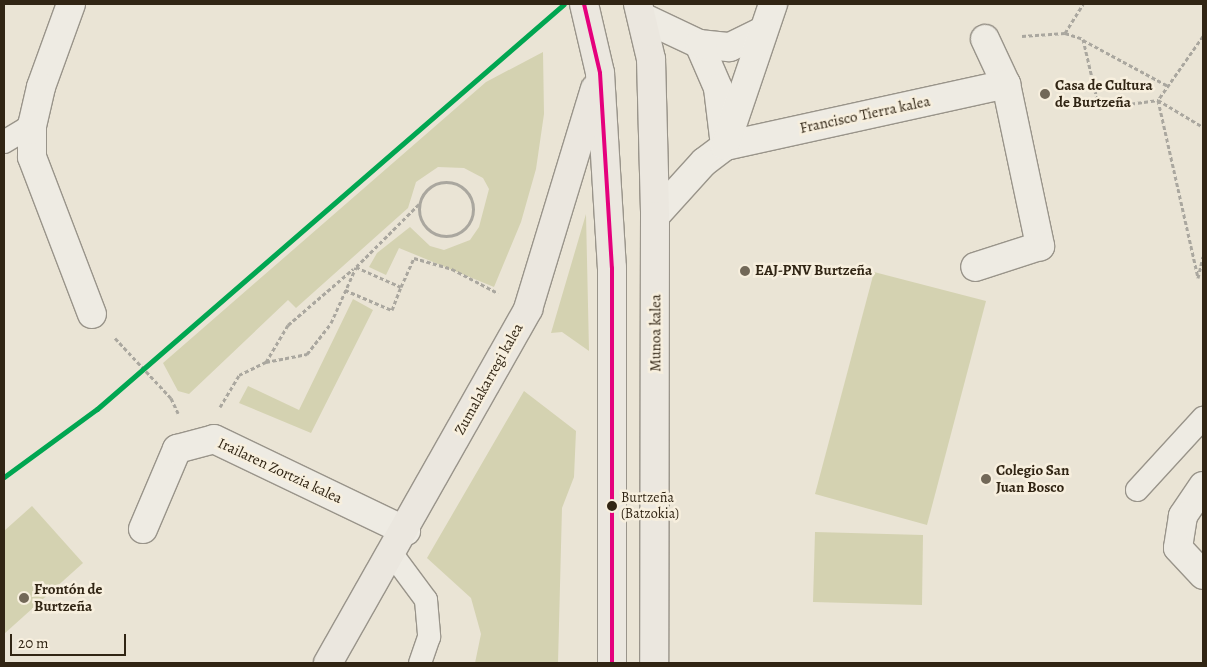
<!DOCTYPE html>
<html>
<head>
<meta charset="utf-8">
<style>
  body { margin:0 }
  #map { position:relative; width:1207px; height:667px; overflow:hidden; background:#eae4d5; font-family:Alegreya,serif }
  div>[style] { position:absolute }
  .green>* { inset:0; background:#d4d2b1 }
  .path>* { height:3px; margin-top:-1.5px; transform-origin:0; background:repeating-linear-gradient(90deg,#aaa79f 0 4px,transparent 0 6.5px) }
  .path>.ring { margin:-1.5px; padding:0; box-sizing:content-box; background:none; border:3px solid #aaa79f; border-radius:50% }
  .roads { filter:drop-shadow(1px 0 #99948a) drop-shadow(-1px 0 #99948a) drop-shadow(0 1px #99948a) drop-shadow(0 -1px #99948a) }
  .lane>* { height:22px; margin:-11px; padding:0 11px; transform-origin:11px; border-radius:11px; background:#eeebe3 }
  .street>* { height:28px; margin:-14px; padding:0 14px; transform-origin:14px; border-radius:14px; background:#eeebe3 }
  .secondary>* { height:28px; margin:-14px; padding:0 14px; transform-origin:14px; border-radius:14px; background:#eeebe3 }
  .primary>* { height:28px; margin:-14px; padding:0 14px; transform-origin:14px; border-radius:14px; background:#ebe7df }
  .bus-1>* { height:4px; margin:-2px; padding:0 2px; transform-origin:2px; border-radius:2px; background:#e5007d }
  .rail-1>* { height:5px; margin:-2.5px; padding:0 2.5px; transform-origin:2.5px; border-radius:2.5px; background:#00a651 }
  .dots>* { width:14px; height:14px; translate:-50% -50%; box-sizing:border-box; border:2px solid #f7efde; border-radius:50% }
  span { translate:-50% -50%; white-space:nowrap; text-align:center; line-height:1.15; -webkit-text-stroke:5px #f7efde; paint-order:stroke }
  .bus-label { font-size:14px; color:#312514 }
  .left { translate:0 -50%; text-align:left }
  .poi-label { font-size:15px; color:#312514; font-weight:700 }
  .street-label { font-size:15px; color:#312514 }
  .frame { position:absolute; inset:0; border:5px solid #312514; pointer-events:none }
  .scale { position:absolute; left:10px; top:634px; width:116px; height:22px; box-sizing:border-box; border:2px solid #312514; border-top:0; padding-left:6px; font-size:15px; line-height:18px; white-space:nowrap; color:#312514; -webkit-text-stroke:4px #f7efde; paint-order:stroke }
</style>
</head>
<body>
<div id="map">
  <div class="green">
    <div style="clip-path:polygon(543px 52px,544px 114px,536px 169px,521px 222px,494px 287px,399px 248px,386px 275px,369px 267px,377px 253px,410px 227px,430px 246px,444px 250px,470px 240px,479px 227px,489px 189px,483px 178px,464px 168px,438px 167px,416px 182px,408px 208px,296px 308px,288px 300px,189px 394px,178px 391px,163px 363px,486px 82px)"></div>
    <div style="clip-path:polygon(586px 214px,589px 351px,562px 332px,551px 333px)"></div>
    <div style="clip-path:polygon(874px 272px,986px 301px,927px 525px,815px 494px)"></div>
    <div style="clip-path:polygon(353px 299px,373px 310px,311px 433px,239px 403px,248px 386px,299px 410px)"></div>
    <div style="clip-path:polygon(524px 391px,576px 431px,574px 477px,562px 508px,558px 663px,475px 663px,481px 634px,471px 598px,427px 558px)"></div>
    <div style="clip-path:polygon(32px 506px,83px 563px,4px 634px,4px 531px)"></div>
    <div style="clip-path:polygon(815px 532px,923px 535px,922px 605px,813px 602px)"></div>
  </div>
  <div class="path">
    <div style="left:1065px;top:33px;width:34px;rotate:-58deg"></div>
    <div style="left:1022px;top:36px;width:43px;rotate:-4deg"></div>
    <div style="left:1065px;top:33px;width:19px;rotate:18deg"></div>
    <div style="left:1083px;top:39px;width:71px;rotate:76.9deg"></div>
    <div style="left:1099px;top:108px;width:60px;rotate:-7.7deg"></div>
    <div style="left:1158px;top:100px;width:182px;rotate:77.3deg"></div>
    <div style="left:1198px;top:278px;width:22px;rotate:-77deg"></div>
    <div style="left:1203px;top:36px;width:78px;rotate:125.1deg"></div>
    <div style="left:1158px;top:100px;width:52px;rotate:31deg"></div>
    <div style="left:1083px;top:40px;width:97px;rotate:28.4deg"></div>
    <div class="ring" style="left:419px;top:182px;width:51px;height:51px"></div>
    <div style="left:419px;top:204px;width:89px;rotate:135deg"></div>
    <div style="left:356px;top:267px;width:49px;rotate:24deg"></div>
    <div style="left:401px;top:287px;width:32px;rotate:-66deg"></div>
    <div style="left:414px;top:258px;width:40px;rotate:16deg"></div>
    <div style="left:452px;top:269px;width:52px;rotate:27.6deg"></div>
    <div style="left:345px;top:290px;width:51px;rotate:23.1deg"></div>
    <div style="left:392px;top:310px;width:25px;rotate:-69deg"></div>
    <div style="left:115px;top:338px;width:82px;rotate:47deg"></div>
    <div style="left:171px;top:398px;width:17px;rotate:65deg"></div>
    <div style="left:266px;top:362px;width:43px;rotate:-59.3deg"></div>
    <div style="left:288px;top:325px;width:86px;rotate:-40.7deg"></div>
    <div style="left:220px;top:407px;width:37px;rotate:-59deg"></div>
    <div style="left:239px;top:375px;width:30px;rotate:-26deg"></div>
    <div style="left:266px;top:362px;width:42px;rotate:-11deg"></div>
    <div style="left:307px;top:354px;width:39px;rotate:-52deg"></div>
    <div style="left:331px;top:323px;width:61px;rotate:-65.9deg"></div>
  </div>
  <div class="roads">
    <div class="lane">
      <div style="left:4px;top:142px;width:33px;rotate:-31deg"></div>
      <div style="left:1137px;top:490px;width:98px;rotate:-47.5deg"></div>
      <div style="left:392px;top:554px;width:57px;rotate:53.5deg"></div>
      <div style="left:426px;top:600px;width:37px;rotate:85deg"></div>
      <div style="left:429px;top:637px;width:28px;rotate:109deg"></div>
    </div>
    <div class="street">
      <div style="left:71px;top:4px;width:88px;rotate:109.9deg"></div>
      <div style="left:41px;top:87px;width:39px;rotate:103deg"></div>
      <div style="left:32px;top:125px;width:32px;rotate:90deg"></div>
      <div style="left:32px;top:157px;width:168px;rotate:69.1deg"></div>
      <div style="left:985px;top:39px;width:50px;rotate:65deg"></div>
      <div style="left:699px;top:44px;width:48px;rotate:66.6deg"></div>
      <div style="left:718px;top:88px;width:58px;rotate:83.1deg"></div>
      <div style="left:725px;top:146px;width:288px;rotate:-12.4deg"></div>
      <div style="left:1006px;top:84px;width:166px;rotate:78.1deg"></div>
      <div style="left:1040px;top:246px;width:68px;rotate:162.1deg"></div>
      <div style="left:1203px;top:486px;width:36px;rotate:124deg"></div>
      <div style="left:1183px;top:516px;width:32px;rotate:99deg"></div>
      <div style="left:1178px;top:548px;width:37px;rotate:47deg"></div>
      <div style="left:143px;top:529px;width:87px;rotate:-67deg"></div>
      <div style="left:177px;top:449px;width:38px;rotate:-15deg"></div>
      <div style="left:214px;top:439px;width:213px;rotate:25.6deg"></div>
    </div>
    <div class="secondary">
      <div style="left:642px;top:17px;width:63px;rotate:25.3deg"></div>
      <div style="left:699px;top:44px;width:31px;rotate:6deg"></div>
      <div style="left:730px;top:47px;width:34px;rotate:-26deg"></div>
      <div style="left:655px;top:216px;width:73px;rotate:-47.8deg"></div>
      <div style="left:704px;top:162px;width:26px;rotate:-37deg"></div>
      <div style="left:725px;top:146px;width:150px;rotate:-71.3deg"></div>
    </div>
    <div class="primary">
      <div style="left:584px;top:4px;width:71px;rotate:76.9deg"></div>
      <div style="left:600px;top:73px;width:195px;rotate:86.5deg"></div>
      <div style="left:612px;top:268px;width:395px;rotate:90deg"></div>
      <div style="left:638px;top:4px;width:57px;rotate:76.7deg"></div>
      <div style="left:651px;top:59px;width:157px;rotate:88.5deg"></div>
      <div style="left:655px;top:216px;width:447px;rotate:90.1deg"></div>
      <div style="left:328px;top:663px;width:407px;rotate:-60.5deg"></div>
      <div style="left:528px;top:309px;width:230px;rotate:-73.1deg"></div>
    </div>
  </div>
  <div class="bus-1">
    <div style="left:584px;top:4px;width:71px;rotate:76.9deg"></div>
    <div style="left:600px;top:73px;width:195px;rotate:86.5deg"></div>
    <div style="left:612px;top:268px;width:395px;rotate:90deg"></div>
  </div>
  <div class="rail-1">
    <div style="left:4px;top:477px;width:115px;rotate:-36.2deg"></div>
    <div style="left:97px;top:409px;width:618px;rotate:-40.93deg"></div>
  </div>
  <div class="dots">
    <div style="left:1045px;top:94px;background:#726858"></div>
    <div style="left:745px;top:271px;background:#726858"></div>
    <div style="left:986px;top:479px;background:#726858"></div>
    <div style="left:612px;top:506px;background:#312514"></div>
    <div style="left:24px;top:598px;background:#726858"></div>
  </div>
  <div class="bus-label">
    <span class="left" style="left:621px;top:506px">Burtzeña<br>(Batzokia)</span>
  </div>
  <div class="poi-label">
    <span class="left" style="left:1055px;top:94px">Casa de Cultura<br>de Burtzeña</span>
    <span class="left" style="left:755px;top:271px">EAJ-PNV Burtzeña</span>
    <span class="left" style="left:996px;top:479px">Colegio San<br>Juan Bosco</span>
    <span class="left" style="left:34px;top:598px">Frontón de<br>Burtzeña</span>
  </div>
  <div class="street-label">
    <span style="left:865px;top:115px;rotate:-12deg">Francisco Tierra kalea</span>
    <span style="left:656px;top:333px;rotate:-90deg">Munoa kalea</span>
    <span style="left:489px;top:379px;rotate:-61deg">Zumalakarregi kalea</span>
    <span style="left:280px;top:471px;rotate:25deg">Irailaren Zortzia kalea</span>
  </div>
  <div class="frame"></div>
  <div class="scale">20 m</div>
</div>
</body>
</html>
